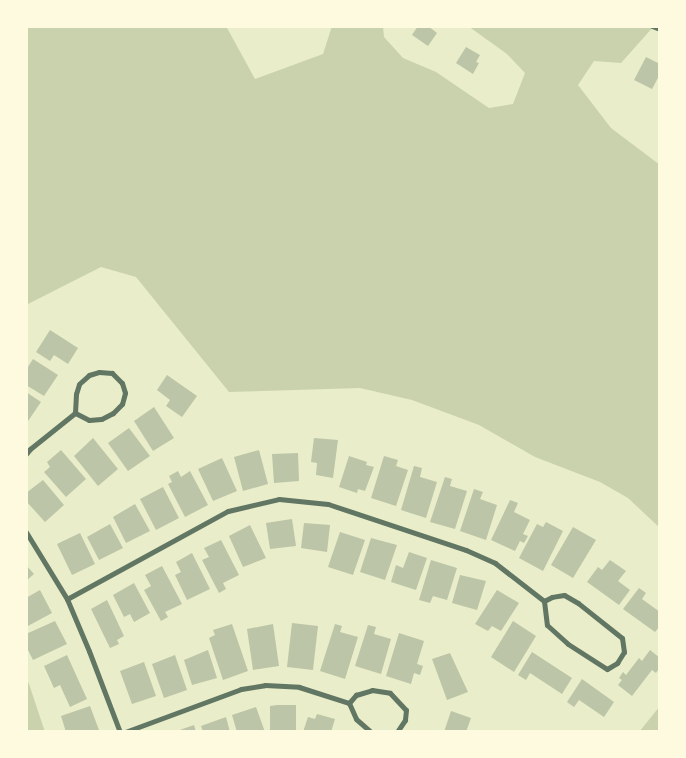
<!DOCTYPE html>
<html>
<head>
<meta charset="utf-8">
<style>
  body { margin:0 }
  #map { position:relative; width:686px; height:758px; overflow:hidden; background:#e9edc9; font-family:"IBM Plex Sans",sans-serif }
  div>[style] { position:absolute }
  .green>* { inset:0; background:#cad2ad }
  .building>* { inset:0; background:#bcc5a7 }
  .minor>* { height:5px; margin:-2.5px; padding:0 2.5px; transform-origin:2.5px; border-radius:2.5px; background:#617663 }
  span { translate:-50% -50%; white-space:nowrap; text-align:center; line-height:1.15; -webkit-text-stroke:5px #fefae0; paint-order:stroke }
  .frame { position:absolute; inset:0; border:28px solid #fefae0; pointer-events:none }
</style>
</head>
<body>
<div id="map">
  <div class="green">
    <div style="clip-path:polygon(26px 26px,226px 26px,255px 79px,323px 54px,332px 26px,383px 26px,384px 37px,403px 58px,436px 72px,489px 108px,513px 104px,525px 73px,507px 54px,468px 26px,654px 26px,621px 63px,594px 61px,578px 85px,611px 128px,660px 165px,660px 528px,628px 498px,600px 482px,535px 457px,479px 425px,412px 400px,360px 388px,229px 392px,136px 277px,101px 267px,26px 305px)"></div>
    <div style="clip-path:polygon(26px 678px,29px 684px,45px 732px,26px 732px)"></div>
    <div style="clip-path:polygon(660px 706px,660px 732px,639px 732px)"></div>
  </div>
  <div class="building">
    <div style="clip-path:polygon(418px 26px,428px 26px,437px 33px,428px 46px,412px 35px)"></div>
    <div style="clip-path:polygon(466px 47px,480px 55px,476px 62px,479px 63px,473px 74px,456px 63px)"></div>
    <div style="clip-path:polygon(646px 57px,660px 64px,660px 74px,652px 89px,634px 80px)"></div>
    <div style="clip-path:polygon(50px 330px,78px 348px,68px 364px,54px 355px,50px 361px,36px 352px)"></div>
    <div style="clip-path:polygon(33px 359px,58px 375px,44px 396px,26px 385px,26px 370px)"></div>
    <div style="clip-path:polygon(167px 375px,197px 396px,182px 417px,166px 406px,170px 400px,157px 390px)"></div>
    <div style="clip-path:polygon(26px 392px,41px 402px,26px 424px)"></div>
    <div style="clip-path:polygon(154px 407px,174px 438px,153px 451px,134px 421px)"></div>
    <div style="clip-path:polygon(129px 428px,150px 456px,128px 471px,108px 443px)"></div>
    <div style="clip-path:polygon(93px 438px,118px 469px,98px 486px,74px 456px)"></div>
    <div style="clip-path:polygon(314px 438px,338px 440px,333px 478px,316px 475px,317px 463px,311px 462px)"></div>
    <div style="clip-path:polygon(61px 450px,86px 479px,66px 497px,44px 472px,50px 467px,47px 462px)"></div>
    <div style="clip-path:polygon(259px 450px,268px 484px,243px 491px,234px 457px)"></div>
    <div style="clip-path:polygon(298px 453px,299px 481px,274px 483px,272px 454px)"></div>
    <div style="clip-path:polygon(349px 456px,367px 462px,366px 465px,374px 467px,365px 491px,358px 489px,357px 493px,339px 487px)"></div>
    <div style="clip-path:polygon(384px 456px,398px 460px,396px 466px,408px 470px,396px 506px,371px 498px)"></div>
    <div style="clip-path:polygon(222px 458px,237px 491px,213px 501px,198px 469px)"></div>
    <div style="clip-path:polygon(414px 466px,422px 468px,420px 477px,437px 482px,426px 518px,401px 510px)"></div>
    <div style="clip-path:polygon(178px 471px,181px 477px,190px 471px,208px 505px,185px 517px,168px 484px,172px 482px,169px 476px)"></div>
    <div style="clip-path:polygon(445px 477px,452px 479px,450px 486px,467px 491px,455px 529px,430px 522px)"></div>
    <div style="clip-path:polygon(43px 480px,64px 505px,45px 522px,26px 501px,26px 493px)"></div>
    <div style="clip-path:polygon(163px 487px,179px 518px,156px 530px,140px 499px)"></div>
    <div style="clip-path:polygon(474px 489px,483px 492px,480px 499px,497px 505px,486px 540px,460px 531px)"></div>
    <div style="clip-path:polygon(510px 500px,518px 503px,514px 512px,530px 520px,523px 534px,528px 536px,524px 543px,520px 541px,515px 551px,491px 540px)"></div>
    <div style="clip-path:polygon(135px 504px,150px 531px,126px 543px,113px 517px)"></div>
    <div style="clip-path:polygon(292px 519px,296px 546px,270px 549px,266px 523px)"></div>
    <div style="clip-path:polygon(546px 522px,563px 531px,543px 571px,519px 558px,537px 524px,543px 527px)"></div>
    <div style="clip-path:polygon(304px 523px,330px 525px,327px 552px,301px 548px)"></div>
    <div style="clip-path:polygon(110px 524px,123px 548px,99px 560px,87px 537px)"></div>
    <div style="clip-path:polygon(250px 525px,266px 558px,243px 567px,229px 536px)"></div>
    <div style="clip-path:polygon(573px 527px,596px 540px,573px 578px,551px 565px)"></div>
    <div style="clip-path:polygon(340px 532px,365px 540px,353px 575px,328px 567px)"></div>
    <div style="clip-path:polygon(80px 533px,95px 564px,72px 575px,57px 544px)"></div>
    <div style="clip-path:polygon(371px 538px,397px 545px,385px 580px,360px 572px)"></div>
    <div style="clip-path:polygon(221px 540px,239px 575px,223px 583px,226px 589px,219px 593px,202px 560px,209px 557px,204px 548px)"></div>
    <div style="clip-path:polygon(409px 552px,427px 558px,416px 590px,391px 582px,396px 565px,403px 568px)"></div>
    <div style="clip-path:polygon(192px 553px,210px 589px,187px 600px,175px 575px,181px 572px,176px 562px)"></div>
    <div style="clip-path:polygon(431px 560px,457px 568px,447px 600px,433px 596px,430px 603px,419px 600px)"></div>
    <div style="clip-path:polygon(610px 560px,626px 571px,618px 581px,630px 590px,619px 605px,587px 582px,598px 567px,602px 570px)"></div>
    <div style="clip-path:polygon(26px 565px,34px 574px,26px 581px)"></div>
    <div style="clip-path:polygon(162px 566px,182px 604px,165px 612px,168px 617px,161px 621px,144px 590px,151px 586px,145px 575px)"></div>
    <div style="clip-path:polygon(460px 575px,486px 581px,477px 610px,452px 603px)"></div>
    <div style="clip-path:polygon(134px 583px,150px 613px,134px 622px,130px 614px,124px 617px,113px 595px)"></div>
    <div style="clip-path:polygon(639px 588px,646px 593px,642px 599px,660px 612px,660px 626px,655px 632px,623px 609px)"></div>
    <div style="clip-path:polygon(40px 590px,52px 613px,26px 627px,26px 598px)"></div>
    <div style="clip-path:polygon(497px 590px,519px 603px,501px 631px,492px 626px,488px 631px,475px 624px)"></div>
    <div style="clip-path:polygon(107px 600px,124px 636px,117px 640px,119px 644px,110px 648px,91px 609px)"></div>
    <div style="clip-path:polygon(55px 621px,67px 644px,33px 660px,26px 646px,26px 634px)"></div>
    <div style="clip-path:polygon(513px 621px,536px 636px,514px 672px,491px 657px)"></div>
    <div style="clip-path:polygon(292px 623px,318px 626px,313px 670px,287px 667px)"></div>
    <div style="clip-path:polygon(232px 624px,248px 671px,223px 680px,209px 638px,215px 635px,213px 630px)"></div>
    <div style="clip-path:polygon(273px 624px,279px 666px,253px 670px,247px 629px)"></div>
    <div style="clip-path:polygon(335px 624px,342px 626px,340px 632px,358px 637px,345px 679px,320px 671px)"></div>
    <div style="clip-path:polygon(368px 625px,376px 627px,374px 634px,391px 639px,381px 674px,355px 666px)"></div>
    <div style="clip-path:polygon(399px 633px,424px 641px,417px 664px,423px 666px,420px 675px,414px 673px,411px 684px,386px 676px)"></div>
    <div style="clip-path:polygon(208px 650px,217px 678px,192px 685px,184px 660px)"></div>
    <div style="clip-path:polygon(650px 650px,660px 658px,660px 667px,656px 673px,652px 670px,632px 696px,618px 685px,622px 680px,619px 678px,623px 672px,626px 675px,639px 658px,642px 661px)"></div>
    <div style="clip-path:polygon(532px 652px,572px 678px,562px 694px,530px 673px,526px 680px,518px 675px)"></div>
    <div style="clip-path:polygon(450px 653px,468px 692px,447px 700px,432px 659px)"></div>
    <div style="clip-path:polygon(67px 655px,87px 699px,70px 707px,60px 685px,54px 688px,44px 666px)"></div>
    <div style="clip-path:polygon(175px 655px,187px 690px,164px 698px,152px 664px)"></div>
    <div style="clip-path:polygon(144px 662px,156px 696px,132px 704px,120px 671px)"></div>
    <div style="clip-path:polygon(582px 679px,614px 702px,604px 717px,579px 700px,574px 707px,567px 702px)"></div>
    <div style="clip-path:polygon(277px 705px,296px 705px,296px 732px,270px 732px,270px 706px)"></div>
    <div style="clip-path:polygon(90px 706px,99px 730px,66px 732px,61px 716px)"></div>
    <div style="clip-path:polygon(256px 707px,265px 732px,237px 732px,232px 715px)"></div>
    <div style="clip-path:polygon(451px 711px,471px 718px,466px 732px,444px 732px)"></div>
    <div style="clip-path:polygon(317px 714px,335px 719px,331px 732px,303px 732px,308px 717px,315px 719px)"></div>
    <div style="clip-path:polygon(226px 717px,230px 732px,203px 732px,201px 726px)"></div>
    <div style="clip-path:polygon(194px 725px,196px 732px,177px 732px,177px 731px)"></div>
  </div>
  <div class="minor">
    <div style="left:652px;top:26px;width:9px;rotate:21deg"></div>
    <div style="left:99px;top:372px;width:13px;rotate:4deg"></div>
    <div style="left:112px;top:373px;width:14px;rotate:45deg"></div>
    <div style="left:122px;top:383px;width:10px;rotate:73deg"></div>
    <div style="left:125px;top:393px;width:11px;rotate:105deg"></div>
    <div style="left:122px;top:404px;width:13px;rotate:135deg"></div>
    <div style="left:113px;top:413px;width:13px;rotate:153deg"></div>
    <div style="left:101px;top:419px;width:12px;rotate:175deg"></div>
    <div style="left:89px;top:420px;width:16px;rotate:-153deg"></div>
    <div style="left:75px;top:413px;width:19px;rotate:-87deg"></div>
    <div style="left:76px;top:394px;width:10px;rotate:-73deg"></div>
    <div style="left:79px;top:384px;width:13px;rotate:-42deg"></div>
    <div style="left:89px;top:375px;width:10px;rotate:-17deg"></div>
    <div style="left:26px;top:454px;width:6px;rotate:-51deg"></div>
    <div style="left:30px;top:449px;width:58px;rotate:-38.7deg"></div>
    <div style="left:26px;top:532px;width:79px;rotate:58.5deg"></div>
    <div style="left:67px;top:599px;width:56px;rotate:67.1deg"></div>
    <div style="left:89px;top:651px;width:87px;rotate:69.1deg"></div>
    <div style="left:67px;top:599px;width:183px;rotate:-28.7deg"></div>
    <div style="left:228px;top:511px;width:52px;rotate:-13.2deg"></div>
    <div style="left:279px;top:499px;width:49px;rotate:5.8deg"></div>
    <div style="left:328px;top:504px;width:145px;rotate:18.4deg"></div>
    <div style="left:466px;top:550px;width:32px;rotate:24deg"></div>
    <div style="left:495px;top:563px;width:62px;rotate:37.8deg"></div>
    <div style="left:544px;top:601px;width:24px;rotate:83deg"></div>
    <div style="left:547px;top:625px;width:28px;rotate:42deg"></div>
    <div style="left:568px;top:644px;width:46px;rotate:32.7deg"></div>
    <div style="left:607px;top:669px;width:12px;rotate:-31deg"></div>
    <div style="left:617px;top:663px;width:13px;rotate:-58deg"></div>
    <div style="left:624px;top:652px;width:14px;rotate:-98deg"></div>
    <div style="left:622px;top:638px;width:56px;rotate:-141.5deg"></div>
    <div style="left:578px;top:603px;width:16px;rotate:-150deg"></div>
    <div style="left:564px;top:595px;width:12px;rotate:171deg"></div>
    <div style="left:552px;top:597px;width:9px;rotate:153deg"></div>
    <div style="left:349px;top:703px;width:11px;rotate:-49deg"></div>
    <div style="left:356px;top:695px;width:17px;rotate:-17deg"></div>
    <div style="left:372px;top:690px;width:18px;rotate:9deg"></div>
    <div style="left:390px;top:693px;width:23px;rotate:47deg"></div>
    <div style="left:406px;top:710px;width:10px;rotate:96deg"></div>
    <div style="left:405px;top:720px;width:14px;rotate:124deg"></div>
    <div style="left:125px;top:732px;width:124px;rotate:-20.3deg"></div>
    <div style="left:241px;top:689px;width:24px;rotate:-9deg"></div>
    <div style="left:265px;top:685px;width:34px;rotate:3deg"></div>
    <div style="left:299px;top:687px;width:52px;rotate:17.7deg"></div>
    <div style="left:349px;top:703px;width:17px;rotate:66deg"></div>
    <div style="left:356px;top:719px;width:20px;rotate:41deg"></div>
  </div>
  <div class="frame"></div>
</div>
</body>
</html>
